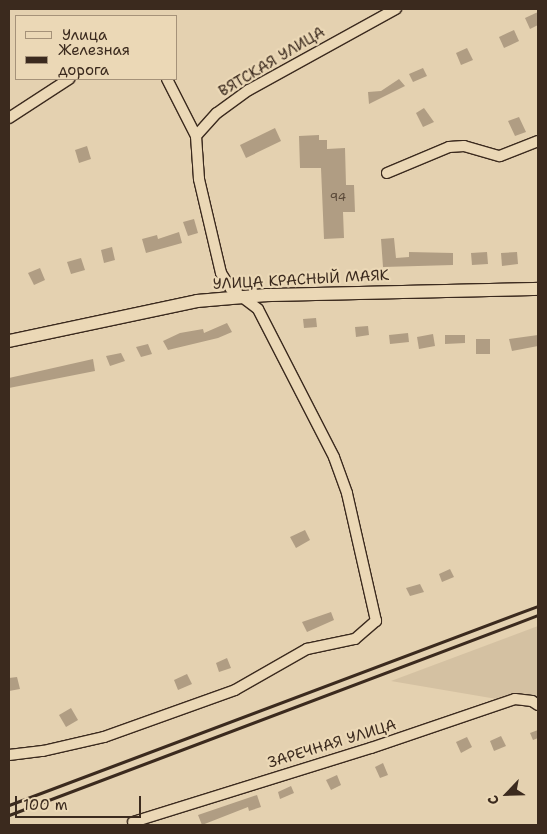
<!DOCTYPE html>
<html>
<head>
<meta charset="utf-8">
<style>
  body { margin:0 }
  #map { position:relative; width:547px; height:834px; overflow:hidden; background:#e4d1b0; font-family:"Shantell Sans",sans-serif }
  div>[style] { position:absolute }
  .built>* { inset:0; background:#d4c1a2 }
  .building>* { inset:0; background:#b09d83 }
  .roads { filter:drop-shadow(1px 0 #3b2a1e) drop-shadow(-1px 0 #3b2a1e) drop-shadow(0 1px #3b2a1e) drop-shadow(0 -1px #3b2a1e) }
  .minor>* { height:10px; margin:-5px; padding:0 5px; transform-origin:5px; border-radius:5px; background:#ebd8b6 }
  .tertiary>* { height:12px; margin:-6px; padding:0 6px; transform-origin:6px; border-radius:6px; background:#ebd8b6 }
  .rail>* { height:2.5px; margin:-1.25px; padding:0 1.25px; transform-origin:1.25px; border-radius:1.25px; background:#3b2a1e }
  span { translate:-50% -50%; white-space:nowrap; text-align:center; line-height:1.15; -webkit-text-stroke:4.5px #ebd8b6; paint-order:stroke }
  .number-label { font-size:12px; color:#584737 }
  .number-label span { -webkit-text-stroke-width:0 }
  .street-label { font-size:15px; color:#3b2a1e }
  .frame { position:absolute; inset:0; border:10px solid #3b2a1e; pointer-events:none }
  .legend { position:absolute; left:15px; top:15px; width:162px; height:65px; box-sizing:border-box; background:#ebd8b6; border:1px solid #a59279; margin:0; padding:6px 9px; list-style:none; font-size:15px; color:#3b2a1e }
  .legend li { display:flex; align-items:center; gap:10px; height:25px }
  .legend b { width:25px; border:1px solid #a59279 }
  .north { position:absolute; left:482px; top:769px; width:50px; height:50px; -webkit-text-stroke:4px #ebd8b6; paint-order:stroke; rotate:246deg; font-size:14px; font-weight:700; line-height:20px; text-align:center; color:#3b2a1e }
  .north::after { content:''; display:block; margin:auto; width:18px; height:22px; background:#3b2a1e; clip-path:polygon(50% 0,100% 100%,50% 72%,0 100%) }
  .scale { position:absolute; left:15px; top:796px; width:126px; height:22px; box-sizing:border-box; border:2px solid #3b2a1e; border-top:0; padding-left:6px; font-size:15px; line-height:18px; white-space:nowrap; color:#3b2a1e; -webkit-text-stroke:4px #ebd8b6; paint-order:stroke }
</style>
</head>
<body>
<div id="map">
  <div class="built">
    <div style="clip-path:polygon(538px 626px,538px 706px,391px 681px)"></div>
  </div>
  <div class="building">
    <div style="clip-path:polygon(538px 12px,538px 25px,530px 29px,525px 18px)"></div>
    <div style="clip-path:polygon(514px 30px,519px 41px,504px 48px,499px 37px)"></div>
    <div style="clip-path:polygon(467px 48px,473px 60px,461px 65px,456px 53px)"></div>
    <div style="clip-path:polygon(423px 68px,427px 76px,413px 82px,409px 74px)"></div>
    <div style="clip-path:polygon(399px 79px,405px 86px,369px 104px,368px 92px,381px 91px)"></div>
    <div style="clip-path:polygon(424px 108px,434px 122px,423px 127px,416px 113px)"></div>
    <div style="clip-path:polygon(519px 117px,526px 132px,515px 136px,508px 121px)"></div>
    <div style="clip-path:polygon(275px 128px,281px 141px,246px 158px,240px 145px)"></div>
    <div style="clip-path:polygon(319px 135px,319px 140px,327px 140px,327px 149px,345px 148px,346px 185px,354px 185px,355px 212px,343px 212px,344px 238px,324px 239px,321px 168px,300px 168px,299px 136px)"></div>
    <div style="clip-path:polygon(87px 146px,91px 159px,79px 163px,75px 150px)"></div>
    <div style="clip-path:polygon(194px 219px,198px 233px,188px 236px,183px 222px)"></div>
    <div style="clip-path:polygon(179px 232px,182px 243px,146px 253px,142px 239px,157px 235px,158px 239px)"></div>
    <div style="clip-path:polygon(394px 238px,396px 258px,409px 257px,409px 252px,453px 253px,453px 265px,383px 267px,381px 239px)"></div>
    <div style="clip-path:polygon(112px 247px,115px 260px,104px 263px,101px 250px)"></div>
    <div style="clip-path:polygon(487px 252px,488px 264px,472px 265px,471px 253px)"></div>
    <div style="clip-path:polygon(517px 252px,518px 264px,502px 266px,501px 253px)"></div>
    <div style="clip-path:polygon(81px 258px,85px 270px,71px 274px,67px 262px)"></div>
    <div style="clip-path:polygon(40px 268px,45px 280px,34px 285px,28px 273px)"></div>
    <div style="clip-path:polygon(316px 318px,317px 327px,304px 328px,303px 319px)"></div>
    <div style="clip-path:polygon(227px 323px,232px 332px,218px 338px,168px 350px,163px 341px,180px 333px,203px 329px,204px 333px)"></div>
    <div style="clip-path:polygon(368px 326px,369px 335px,356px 337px,355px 327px)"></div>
    <div style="clip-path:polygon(408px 333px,409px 342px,390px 344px,389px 335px)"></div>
    <div style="clip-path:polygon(433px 334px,435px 346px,419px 349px,417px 337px)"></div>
    <div style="clip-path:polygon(445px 335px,465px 335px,465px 343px,445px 344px)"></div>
    <div style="clip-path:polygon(538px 335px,538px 346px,512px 351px,509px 339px)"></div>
    <div style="clip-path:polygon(476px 339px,490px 339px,490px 354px,476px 354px)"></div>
    <div style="clip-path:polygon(148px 344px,152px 354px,141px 357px,136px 347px)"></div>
    <div style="clip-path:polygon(121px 353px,125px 361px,110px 366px,106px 356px)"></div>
    <div style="clip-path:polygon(93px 359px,95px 371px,9px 388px,9px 378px)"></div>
    <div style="clip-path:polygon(305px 530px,310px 540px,296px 548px,290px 537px)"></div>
    <div style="clip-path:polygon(450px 569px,454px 577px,442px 582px,439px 574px)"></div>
    <div style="clip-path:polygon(420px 584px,424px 592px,410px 596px,406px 588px)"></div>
    <div style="clip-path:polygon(331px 612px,334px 620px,307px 632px,302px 622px)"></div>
    <div style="clip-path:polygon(227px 658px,231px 668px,219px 672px,216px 663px)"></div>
    <div style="clip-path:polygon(187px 674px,192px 684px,178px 690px,174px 680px)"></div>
    <div style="clip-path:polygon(17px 677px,20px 689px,9px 691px,9px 678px)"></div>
    <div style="clip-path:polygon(71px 708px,78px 720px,66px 727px,59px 715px)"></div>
    <div style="clip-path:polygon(538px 730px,538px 738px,533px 740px,530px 733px)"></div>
    <div style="clip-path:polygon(501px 736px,506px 746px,494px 751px,490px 741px)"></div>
    <div style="clip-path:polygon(467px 737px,472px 747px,461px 753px,456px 742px)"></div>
    <div style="clip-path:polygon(383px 763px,388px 775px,380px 778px,375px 767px)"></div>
    <div style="clip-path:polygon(337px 775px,341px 785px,331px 790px,326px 780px)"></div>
    <div style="clip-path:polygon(291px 786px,294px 793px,280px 799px,278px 792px)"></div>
    <div style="clip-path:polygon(257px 795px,261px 807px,249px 811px,248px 807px,202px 825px,198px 815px)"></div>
  </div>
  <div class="roads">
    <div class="minor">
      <div style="left:9px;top:118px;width:72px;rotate:-33deg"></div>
      <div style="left:196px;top:136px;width:31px;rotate:-48deg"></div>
      <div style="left:217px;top:113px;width:39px;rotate:-36deg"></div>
      <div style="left:249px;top:90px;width:168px;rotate:-28.9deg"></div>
      <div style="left:387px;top:173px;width:67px;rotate:-22.8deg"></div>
      <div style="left:449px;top:147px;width:15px;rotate:-4deg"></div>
      <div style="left:464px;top:146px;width:37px;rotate:16deg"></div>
      <div style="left:500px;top:156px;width:41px;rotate:-21.5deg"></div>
      <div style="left:9px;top:755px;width:34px;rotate:-7deg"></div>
      <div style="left:43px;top:751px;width:63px;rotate:-12.9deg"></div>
      <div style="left:104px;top:737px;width:139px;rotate:-19.7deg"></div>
      <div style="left:235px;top:690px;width:83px;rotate:-29.7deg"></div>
      <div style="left:307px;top:649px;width:49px;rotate:-11.8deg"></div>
      <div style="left:355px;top:639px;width:28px;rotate:-41deg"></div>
      <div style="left:376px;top:621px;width:131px;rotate:-102.8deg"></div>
      <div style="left:347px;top:493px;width:38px;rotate:-110deg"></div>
      <div style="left:334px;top:457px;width:166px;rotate:-117.2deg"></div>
      <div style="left:258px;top:309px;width:34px;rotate:-143deg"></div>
      <div style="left:231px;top:289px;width:19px;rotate:-122deg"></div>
      <div style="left:221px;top:273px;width:97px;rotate:-103.2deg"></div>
      <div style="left:199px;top:179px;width:43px;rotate:-94deg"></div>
      <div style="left:196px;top:136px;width:64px;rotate:-117deg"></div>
      <div style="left:133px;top:822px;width:249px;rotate:-17.3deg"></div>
      <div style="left:371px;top:748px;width:152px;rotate:-18.8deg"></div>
      <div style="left:515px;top:699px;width:17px;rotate:7deg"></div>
      <div style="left:532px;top:701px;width:7px;rotate:34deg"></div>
    </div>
    <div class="tertiary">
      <div style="left:9px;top:341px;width:192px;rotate:-12deg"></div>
      <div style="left:197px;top:301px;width:70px;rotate:-4.9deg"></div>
      <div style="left:267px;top:295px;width:271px;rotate:-1.3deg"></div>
    </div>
  </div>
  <div class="rail">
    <div style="left:9px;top:805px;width:565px;rotate:-20.62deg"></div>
    <div style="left:9px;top:815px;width:566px;rotate:-20.71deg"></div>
  </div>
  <div class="number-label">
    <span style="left:338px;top:198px">94</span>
  </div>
  <div class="street-label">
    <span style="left:272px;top:62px;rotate:-31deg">ВЯТСКАЯ УЛИЦА</span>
    <span style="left:301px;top:280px;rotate:-3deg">УЛИЦА КРАСНЫЙ МАЯК</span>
    <span style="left:332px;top:744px;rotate:-17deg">ЗАРЕЧНАЯ УЛИЦА</span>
  </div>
  <div class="frame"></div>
  <ul class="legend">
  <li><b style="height:6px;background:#ebd8b6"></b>Улица</li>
  <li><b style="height:6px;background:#3b2a1e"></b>Железная дорога</li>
  </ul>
  <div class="north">С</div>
  <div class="scale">100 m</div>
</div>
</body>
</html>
